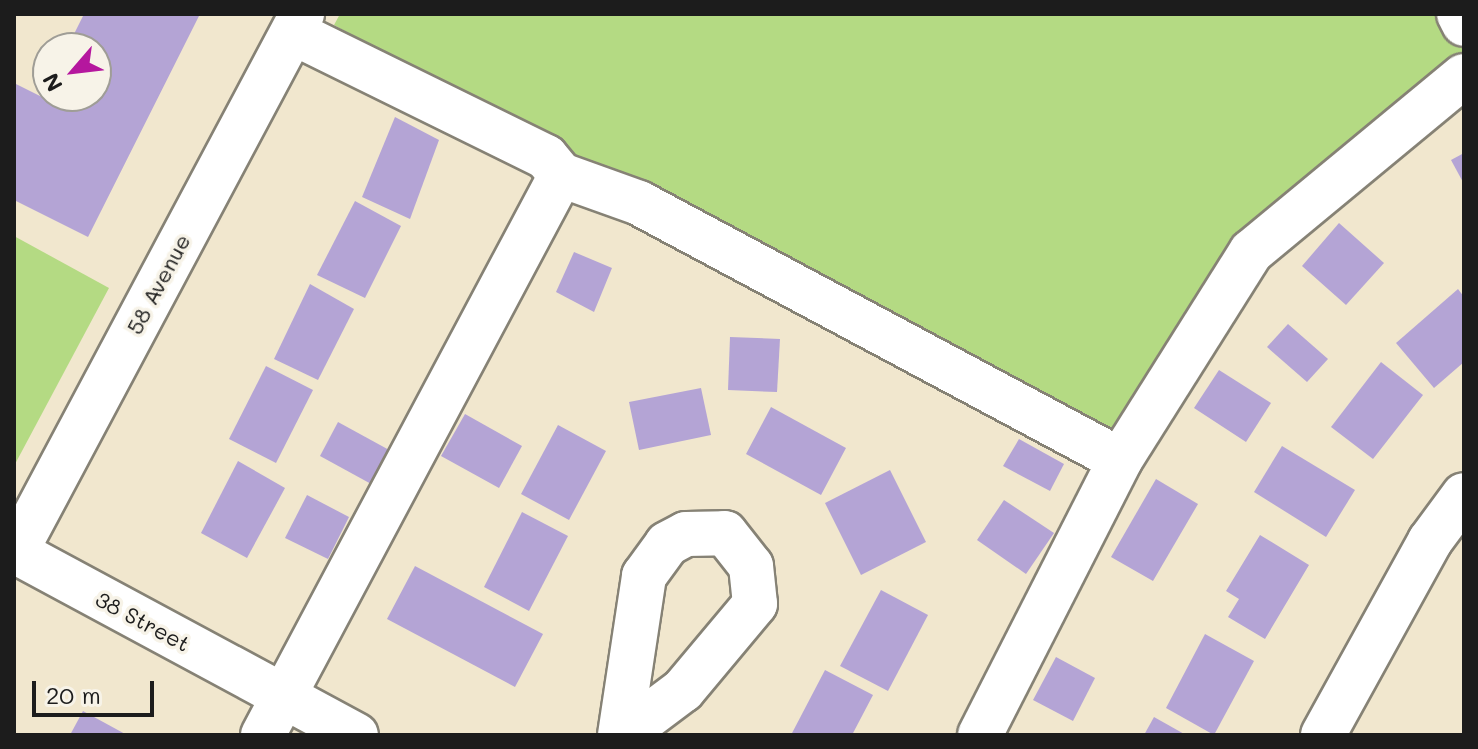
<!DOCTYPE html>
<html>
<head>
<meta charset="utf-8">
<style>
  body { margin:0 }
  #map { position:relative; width:1478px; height:749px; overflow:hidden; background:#f1e7ce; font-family:Mali,sans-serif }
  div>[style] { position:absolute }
  .green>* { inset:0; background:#b4da83 }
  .building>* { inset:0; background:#b4a4d5 }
  .roads { filter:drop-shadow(2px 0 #868275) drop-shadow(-2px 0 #868275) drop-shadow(0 2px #868275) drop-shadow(0 -2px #868275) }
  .minor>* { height:44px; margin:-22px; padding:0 22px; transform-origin:22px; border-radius:22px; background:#fff }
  span { translate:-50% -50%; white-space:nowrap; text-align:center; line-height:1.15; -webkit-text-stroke:7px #f7f3e8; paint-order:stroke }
  .street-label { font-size:22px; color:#1c1c1c }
  .frame { position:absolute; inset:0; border:16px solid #1c1c1c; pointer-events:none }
  .north { position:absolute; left:32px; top:32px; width:80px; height:80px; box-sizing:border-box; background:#f7f3e8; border:2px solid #9f9d96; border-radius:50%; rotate:242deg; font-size:22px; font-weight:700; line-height:32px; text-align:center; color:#1c1c1c }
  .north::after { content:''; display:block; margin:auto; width:28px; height:36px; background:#b5179e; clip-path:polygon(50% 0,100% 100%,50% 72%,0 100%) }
  .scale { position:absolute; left:32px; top:681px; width:122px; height:36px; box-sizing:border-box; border:4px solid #1c1c1c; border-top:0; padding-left:10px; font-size:24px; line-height:28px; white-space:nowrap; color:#1c1c1c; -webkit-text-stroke:6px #f7f3e8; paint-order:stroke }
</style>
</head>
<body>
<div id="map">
  <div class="green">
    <div style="clip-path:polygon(340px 14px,1447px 14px,1464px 50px,1464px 93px,1305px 210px,1126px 461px,334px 25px)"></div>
    <div style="clip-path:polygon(14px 236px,109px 288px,14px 466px)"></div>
  </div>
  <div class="building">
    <div style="clip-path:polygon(84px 14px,200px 14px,88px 237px,14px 200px,14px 83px,42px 97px,48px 86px,48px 96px,96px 96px,96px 48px,67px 48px)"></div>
    <div style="clip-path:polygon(395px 117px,439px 140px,410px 219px,362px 197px)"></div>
    <div style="clip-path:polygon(1464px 153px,1464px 184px,1451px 160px)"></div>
    <div style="clip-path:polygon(355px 201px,401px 226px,365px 298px,317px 275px)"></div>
    <div style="clip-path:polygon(1339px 223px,1384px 263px,1346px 305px,1302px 266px)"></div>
    <div style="clip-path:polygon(574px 252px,612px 268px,594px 312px,556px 292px)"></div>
    <div style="clip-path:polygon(310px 284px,354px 309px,318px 380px,274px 359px)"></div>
    <div style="clip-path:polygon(1458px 289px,1464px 297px,1464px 362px,1434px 388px,1396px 343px)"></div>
    <div style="clip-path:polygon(1288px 324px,1328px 359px,1307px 382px,1267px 347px)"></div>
    <div style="clip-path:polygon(730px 337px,780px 339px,777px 392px,728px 390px)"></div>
    <div style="clip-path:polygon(1381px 362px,1423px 395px,1373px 459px,1331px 427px)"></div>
    <div style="clip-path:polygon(266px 366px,313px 390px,276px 463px,229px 439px)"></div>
    <div style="clip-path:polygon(1219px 370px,1271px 403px,1246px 442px,1194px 408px)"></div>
    <div style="clip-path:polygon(701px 388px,711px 435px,639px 450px,629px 402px)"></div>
    <div style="clip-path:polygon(771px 407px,846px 448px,821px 495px,746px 454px)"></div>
    <div style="clip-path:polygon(465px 414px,522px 446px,499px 488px,441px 456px)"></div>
    <div style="clip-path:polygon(338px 422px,391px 451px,373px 485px,320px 456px)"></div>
    <div style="clip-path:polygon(558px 425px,606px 451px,569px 520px,521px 494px)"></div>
    <div style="clip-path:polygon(1019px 439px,1064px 464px,1050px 491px,1003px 466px)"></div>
    <div style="clip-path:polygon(1282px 446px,1355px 490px,1326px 537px,1254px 492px)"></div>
    <div style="clip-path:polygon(238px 461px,285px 488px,247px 558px,201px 533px)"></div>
    <div style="clip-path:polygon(890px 470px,926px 542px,861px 575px,825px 503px)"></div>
    <div style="clip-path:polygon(1156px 479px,1198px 504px,1153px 581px,1111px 557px)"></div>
    <div style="clip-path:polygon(307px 495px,349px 517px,328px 559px,285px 538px)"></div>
    <div style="clip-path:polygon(1004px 500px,1054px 533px,1026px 574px,977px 540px)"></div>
    <div style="clip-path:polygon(522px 512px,568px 536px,529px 611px,484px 587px)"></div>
    <div style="clip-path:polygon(1260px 535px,1309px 565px,1265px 639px,1228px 617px,1239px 599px,1226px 591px)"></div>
    <div style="clip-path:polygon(415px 566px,543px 634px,515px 687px,387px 619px)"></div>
    <div style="clip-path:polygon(881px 590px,928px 615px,888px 691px,840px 666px)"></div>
    <div style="clip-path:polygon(1205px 634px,1254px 661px,1214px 735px,1166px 708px)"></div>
    <div style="clip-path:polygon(1056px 657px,1095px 678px,1073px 721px,1033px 700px)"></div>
    <div style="clip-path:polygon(825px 670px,873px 695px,852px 735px,791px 735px)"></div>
    <div style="clip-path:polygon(83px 711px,127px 735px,70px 735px)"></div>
    <div style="clip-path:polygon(1154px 717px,1186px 735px,1144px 735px)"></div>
  </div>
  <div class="roads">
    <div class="minor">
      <div style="left:1459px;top:14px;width:11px;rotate:63deg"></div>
      <div style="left:294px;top:33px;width:281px;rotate:26.2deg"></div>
      <div style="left:546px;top:157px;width:23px;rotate:50deg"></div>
      <div style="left:561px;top:175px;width:83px;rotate:19.7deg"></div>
      <div style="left:639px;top:203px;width:545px;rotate:28.12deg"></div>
      <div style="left:16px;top:552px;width:386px;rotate:28.3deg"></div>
      <div style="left:14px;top:555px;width:613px;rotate:-61.97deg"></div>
      <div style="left:263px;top:735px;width:634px;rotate:-61.98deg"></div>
      <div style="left:620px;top:735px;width:161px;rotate:-81.4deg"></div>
      <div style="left:644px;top:576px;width:39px;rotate:-54deg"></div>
      <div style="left:667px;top:544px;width:21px;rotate:-28deg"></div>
      <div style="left:686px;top:534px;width:39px;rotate:-1deg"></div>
      <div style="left:725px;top:533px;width:42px;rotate:51.8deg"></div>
      <div style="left:751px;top:566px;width:38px;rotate:84deg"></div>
      <div style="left:755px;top:604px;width:112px;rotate:129.9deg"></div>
      <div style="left:683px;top:690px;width:75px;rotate:143.1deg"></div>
      <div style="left:980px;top:735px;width:309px;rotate:-63deg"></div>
      <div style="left:1120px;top:460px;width:246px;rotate:-57.8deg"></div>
      <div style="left:1251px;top:252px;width:276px;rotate:-39.6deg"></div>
      <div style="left:1323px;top:735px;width:222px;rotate:-61.1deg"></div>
      <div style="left:1430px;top:541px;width:57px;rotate:-53.5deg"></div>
    </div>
  </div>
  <div class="street-label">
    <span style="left:158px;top:284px;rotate:-62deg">58 Avenue</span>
    <span style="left:143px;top:621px;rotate:28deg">38 Street</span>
  </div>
  <div class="frame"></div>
  <div class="north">N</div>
  <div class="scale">20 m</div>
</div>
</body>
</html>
